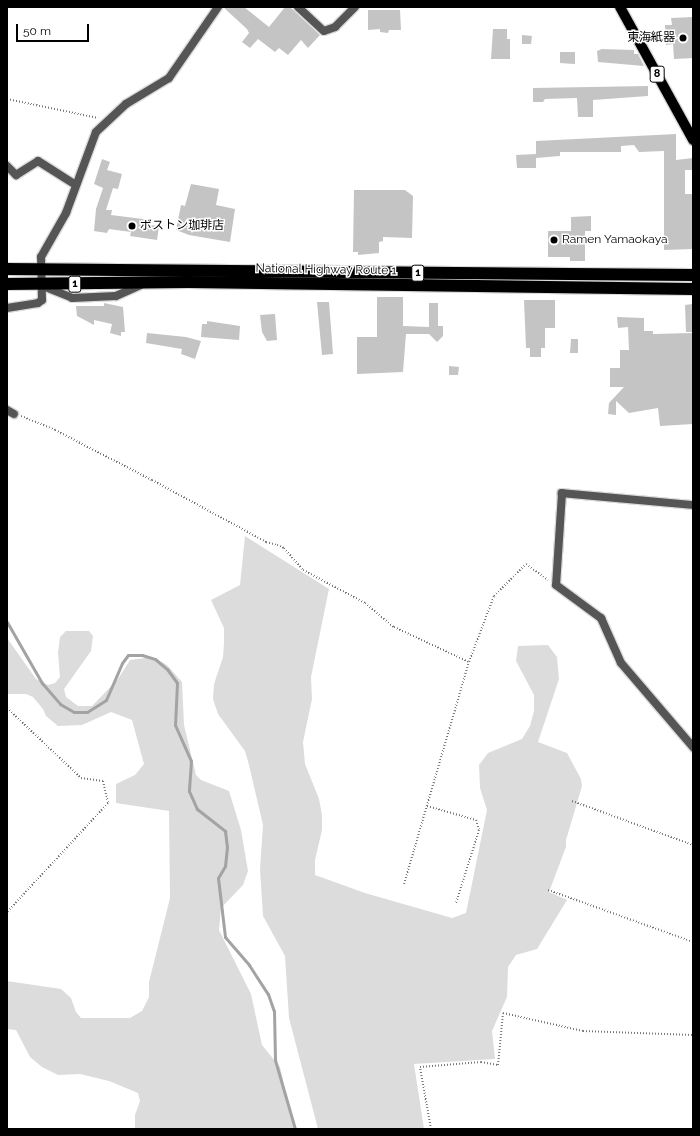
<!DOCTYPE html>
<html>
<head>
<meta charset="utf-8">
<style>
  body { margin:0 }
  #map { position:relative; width:700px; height:1136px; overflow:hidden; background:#fff; font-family:Raleway,"Noto Sans JP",sans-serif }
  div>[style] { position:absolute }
  .green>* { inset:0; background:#dcdcdc }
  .stream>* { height:3px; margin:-1.5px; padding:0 1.5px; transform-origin:1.5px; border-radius:1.5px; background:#a3a3a3 }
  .building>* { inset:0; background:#c4c4c4 }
  .path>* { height:2px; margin-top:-1px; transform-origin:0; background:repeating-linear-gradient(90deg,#777 0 1px,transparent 0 3px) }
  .roads { filter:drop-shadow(1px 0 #dbdbdb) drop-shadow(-1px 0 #dbdbdb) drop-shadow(0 1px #dbdbdb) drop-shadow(0 -1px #dbdbdb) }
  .street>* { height:8px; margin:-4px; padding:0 4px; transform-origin:4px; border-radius:4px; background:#555 }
  .primary>* { height:10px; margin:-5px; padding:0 5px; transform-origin:5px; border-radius:5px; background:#000 }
  .highway>* { height:12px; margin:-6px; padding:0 6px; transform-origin:6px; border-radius:6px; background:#000 }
  .dots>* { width:11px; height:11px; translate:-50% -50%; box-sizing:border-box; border:2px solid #fff; border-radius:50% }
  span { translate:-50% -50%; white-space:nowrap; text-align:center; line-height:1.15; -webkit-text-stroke:3px #fff; paint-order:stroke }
  .shield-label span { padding:1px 3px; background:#fff; border:1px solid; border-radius:3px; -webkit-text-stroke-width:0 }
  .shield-label { font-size:11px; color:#000; font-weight:700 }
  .poi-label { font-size:12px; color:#000 }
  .right { translate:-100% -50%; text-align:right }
  .left { translate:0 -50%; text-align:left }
  .street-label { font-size:12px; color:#000 }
  .frame { position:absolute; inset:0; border:8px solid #000; pointer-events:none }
  .scale { position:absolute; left:16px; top:24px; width:73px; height:18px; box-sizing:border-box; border:2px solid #000; border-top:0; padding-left:5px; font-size:12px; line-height:14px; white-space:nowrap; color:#000; -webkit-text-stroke:3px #fff; paint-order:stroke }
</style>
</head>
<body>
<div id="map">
  <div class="green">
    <div style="clip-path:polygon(245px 536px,329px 589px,311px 677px,312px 699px,303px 742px,305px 764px,319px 799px,322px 815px,322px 830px,315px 860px,315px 875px,365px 893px,452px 918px,466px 913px,487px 810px,480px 788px,479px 765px,488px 753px,522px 739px,530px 726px,534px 711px,534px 695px,516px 661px,518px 646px,548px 645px,557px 657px,559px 679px,538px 742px,567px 753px,581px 779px,582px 786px,566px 840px,566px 847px,549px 892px,567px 900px,537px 949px,516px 955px,508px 967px,507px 997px,492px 1031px,495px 1059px,414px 1064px,424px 1129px,318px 1129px,289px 1018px,285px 956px,263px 916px,260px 869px,263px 825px,249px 765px,245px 751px,218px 714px,213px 699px,214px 684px,223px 657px,224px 643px,224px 628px,211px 600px,240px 585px)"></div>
    <div style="clip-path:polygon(66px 631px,89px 631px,93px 636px,91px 651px,64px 689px,66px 697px,78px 706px,92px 706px,118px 679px,130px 660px,153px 657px,167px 665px,182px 682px,184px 725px,196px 775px,201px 780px,229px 791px,241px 830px,248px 871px,243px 885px,221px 908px,219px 930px,251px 994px,262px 1045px,280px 1067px,294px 1129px,135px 1129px,135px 1115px,140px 1101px,138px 1093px,109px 1081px,80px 1074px,58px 1075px,42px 1067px,30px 1057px,16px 1030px,7px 1029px,7px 981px,61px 989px,71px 998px,76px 1012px,81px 1018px,130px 1018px,142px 1011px,149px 997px,149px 982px,170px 898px,169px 811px,116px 803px,116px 784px,135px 775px,144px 764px,132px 720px,111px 712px,82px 725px,58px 726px,46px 716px,43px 709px,33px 697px,26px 694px,7px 694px,7px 638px,36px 679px,48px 685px,55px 683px,60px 677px,58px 653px,60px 637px)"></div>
  </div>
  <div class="stream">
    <div style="left:7px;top:622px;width:70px;rotate:60.2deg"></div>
    <div style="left:42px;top:683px;width:28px;rotate:49deg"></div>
    <div style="left:60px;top:704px;width:16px;rotate:30deg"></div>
    <div style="left:74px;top:712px;width:13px"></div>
    <div style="left:87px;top:712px;width:22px;rotate:-32deg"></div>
    <div style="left:106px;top:700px;width:40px;rotate:-66.6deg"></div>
    <div style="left:122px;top:663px;width:10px;rotate:-53deg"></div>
    <div style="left:128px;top:655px;width:14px"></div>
    <div style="left:142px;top:655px;width:14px;rotate:17deg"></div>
    <div style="left:155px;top:659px;width:16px;rotate:40deg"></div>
    <div style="left:167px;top:669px;width:17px;rotate:54deg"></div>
    <div style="left:177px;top:683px;width:42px;rotate:92.7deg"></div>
    <div style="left:175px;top:725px;width:39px;rotate:66deg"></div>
    <div style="left:191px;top:761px;width:30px;rotate:94deg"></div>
    <div style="left:189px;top:791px;width:20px;rotate:66deg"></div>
    <div style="left:197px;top:809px;width:36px;rotate:38deg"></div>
    <div style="left:225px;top:831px;width:16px;rotate:83deg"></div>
    <div style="left:227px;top:847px;width:19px;rotate:96deg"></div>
    <div style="left:225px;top:866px;width:14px;rotate:120deg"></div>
    <div style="left:218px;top:878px;width:59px;rotate:83.2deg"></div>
    <div style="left:225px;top:937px;width:37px;rotate:49deg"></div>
    <div style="left:249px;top:965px;width:35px;rotate:57deg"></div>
    <div style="left:268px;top:994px;width:18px;rotate:71deg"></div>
    <div style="left:274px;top:1011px;width:49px;rotate:88.8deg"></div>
    <div style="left:275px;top:1060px;width:72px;rotate:73.8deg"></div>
  </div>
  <div class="building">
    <div style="clip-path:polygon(223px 7px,244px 7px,269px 27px,285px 7px,290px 7px,320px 35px,308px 48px,301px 40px,288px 55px,279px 48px,275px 52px,258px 39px,250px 48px,242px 42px,249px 33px,247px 29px)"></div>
    <div style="clip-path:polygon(368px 10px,400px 10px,401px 30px,389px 30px,388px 33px,380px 32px,380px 29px,368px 30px)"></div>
    <div style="clip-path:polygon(693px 17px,693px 58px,674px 59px,673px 44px,666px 45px,665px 25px,672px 25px,671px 18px)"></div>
    <div style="clip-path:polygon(493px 29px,507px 29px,507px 39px,510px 39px,510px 59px,491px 59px)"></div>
    <div style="clip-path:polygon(522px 35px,532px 36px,531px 44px,522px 44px)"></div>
    <div style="clip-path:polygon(602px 49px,634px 50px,634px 54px,638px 54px,644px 66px,598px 62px,597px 51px)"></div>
    <div style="clip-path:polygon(560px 52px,575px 52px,575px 64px,560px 63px)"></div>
    <div style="clip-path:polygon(648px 86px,648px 96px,593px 100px,593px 117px,578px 117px,577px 98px,545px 99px,543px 102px,533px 102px,533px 88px)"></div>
    <div style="clip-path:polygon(676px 134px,676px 160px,693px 158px,693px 170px,685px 170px,685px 194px,693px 194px,693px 249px,664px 250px,664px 151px,639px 152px,634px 145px,621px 146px,621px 152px,560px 152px,560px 156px,536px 158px,536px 141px)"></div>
    <div style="clip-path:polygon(536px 154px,536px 168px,517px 168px,516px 155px)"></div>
    <div style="clip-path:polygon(102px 159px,110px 162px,107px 170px,122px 174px,118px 189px,113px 188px,106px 210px,112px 210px,111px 215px,151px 220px,150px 225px,159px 226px,157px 240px,130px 236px,131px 232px,109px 229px,107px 233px,94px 231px,96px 209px,103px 188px,94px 184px)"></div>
    <div style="clip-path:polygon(191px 184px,219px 189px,216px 205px,235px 209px,230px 242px,189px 235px,176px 230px,181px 205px,185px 206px)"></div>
    <div style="clip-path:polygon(354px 190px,405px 190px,413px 196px,412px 238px,383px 237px,383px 241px,379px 242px,379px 253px,358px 255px,358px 252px,353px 252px)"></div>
    <div style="clip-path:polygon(591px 216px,591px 231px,585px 231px,585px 261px,570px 261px,570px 257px,548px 257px,548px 231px,571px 231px,571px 217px)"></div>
    <div style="clip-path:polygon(377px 297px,403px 297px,403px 326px,429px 327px,429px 303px,438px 303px,438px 326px,443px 326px,443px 336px,437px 342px,429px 334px,406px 334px,403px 372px,357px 374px,357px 337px,377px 337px)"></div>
    <div style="clip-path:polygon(524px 300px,555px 300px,555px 328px,545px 328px,545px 348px,541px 348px,541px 357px,530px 357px,530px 348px,526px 348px)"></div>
    <div style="clip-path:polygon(317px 302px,329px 302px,333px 354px,322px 355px)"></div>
    <div style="clip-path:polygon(104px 303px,123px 307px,125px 332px,121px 332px,121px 336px,110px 333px,112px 324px,94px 320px,94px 325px,77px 316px,76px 306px,104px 306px)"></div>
    <div style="clip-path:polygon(693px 304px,693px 332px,686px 332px,685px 305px)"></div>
    <div style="clip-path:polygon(275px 314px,277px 340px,267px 341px,262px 332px,260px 315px)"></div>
    <div style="clip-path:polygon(617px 317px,644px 318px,644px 331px,653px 331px,653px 334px,693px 333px,693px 424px,660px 426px,658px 408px,629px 413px,616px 401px,616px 415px,608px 414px,609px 403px,624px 387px,610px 387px,610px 368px,620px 368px,620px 350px,629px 350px,628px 327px,618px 328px)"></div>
    <div style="clip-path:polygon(207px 321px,240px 326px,239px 340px,201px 337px,202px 324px,207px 324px)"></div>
    <div style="clip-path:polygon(147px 333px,186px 337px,201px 341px,195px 359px,181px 354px,182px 349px,146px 343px)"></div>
    <div style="clip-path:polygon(571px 339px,578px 339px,578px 353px,570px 353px)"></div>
    <div style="clip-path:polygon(449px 366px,459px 367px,458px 375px,449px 375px)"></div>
  </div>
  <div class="path">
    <div style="left:7px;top:99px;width:93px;rotate:11.8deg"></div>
    <div style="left:21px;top:416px;width:37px;rotate:22deg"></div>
    <div style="left:55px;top:430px;width:109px;rotate:27.3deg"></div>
    <div style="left:152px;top:480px;width:130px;rotate:28.5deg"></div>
    <div style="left:266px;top:542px;width:11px;rotate:15deg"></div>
    <div style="left:277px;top:545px;width:8px;rotate:23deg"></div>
    <div style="left:284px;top:548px;width:29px;rotate:49deg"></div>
    <div style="left:303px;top:570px;width:70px;rotate:28deg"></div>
    <div style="left:365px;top:603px;width:38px;rotate:40deg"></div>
    <div style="left:394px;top:627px;width:83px;rotate:25deg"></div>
    <div style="left:469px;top:662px;width:71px;rotate:-69.3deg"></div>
    <div style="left:494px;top:596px;width:45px;rotate:-45deg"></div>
    <div style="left:526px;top:564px;width:27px;rotate:36deg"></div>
    <div style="left:7px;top:708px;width:102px;rotate:43.4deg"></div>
    <div style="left:81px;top:778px;width:22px;rotate:8deg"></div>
    <div style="left:103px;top:781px;width:23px;rotate:77deg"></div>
    <div style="left:108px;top:803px;width:149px;rotate:132.8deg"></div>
    <div style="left:572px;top:801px;width:129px;rotate:20deg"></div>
    <div style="left:427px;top:806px;width:51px;rotate:15.9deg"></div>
    <div style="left:476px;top:820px;width:10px;rotate:73deg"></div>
    <div style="left:479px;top:830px;width:77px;rotate:107.5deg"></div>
    <div style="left:404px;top:884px;width:231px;rotate:-73.7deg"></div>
    <div style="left:548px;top:890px;width:154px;rotate:19.7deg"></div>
    <div style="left:431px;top:1129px;width:63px;rotate:-100.1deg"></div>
    <div style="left:420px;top:1067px;width:61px;rotate:-4.7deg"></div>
    <div style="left:481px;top:1062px;width:17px;rotate:10deg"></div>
    <div style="left:498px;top:1065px;width:52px;rotate:-84.5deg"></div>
    <div style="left:503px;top:1013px;width:82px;rotate:12.7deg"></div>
    <div style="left:583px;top:1031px;width:110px;rotate:2.1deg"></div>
  </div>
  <div class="roads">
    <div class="street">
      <div style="left:298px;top:7px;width:35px;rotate:43deg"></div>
      <div style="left:324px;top:31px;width:12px;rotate:-20deg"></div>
      <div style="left:335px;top:27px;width:28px;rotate:-45deg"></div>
      <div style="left:7px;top:166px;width:13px;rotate:45deg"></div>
      <div style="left:16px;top:175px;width:26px;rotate:-32deg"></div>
      <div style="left:38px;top:161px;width:45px;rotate:32.3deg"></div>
      <div style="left:43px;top:286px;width:31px;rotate:22deg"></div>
      <div style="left:72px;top:298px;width:44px;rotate:-2.6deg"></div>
      <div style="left:116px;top:296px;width:27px;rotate:-24deg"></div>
      <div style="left:7px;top:308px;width:31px;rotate:-9deg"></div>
      <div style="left:38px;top:303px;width:5px;rotate:-37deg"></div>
      <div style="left:42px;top:300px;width:43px;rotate:-91.3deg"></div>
      <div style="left:41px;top:257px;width:51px;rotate:-60.4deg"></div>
      <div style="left:66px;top:213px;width:86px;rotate:-69.7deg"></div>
      <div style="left:96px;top:132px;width:41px;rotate:-43deg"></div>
      <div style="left:126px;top:104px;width:50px;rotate:-31.2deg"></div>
      <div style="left:169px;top:78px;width:86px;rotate:-55.4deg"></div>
      <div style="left:7px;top:410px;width:8px;rotate:30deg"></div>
      <div style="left:693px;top:505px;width:132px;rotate:-174.8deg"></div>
      <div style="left:562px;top:493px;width:92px;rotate:93.7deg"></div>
      <div style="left:556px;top:585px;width:56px;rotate:36.3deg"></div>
      <div style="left:601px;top:618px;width:49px;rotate:66deg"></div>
      <div style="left:621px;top:663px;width:111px;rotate:49.4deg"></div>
    </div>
    <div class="primary">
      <div style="left:620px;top:7px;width:152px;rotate:61.2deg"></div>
    </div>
    <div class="highway">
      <div style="left:7px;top:269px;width:686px;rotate:0.5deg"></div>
      <div style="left:7px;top:284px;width:181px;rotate:-0.6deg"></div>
      <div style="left:188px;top:282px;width:505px;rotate:0.79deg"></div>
    </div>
  </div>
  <div class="dots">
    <div style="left:683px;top:38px;background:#000"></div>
    <div style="left:132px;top:226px;background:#000"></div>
    <div style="left:554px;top:240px;background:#000"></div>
  </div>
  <div class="shield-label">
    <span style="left:657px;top:74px">8</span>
    <span style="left:418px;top:273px">1</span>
    <span style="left:75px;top:284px">1</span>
  </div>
  <div class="poi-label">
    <span class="right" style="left:675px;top:38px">東海紙器</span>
    <span class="left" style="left:140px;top:226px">ボストン珈琲店</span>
    <span class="left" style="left:562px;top:240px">Ramen Yamaokaya</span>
  </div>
  <div class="street-label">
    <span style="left:326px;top:270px;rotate:1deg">National Highway Route 1</span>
  </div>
  <div class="frame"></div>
  <div class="scale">50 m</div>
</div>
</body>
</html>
